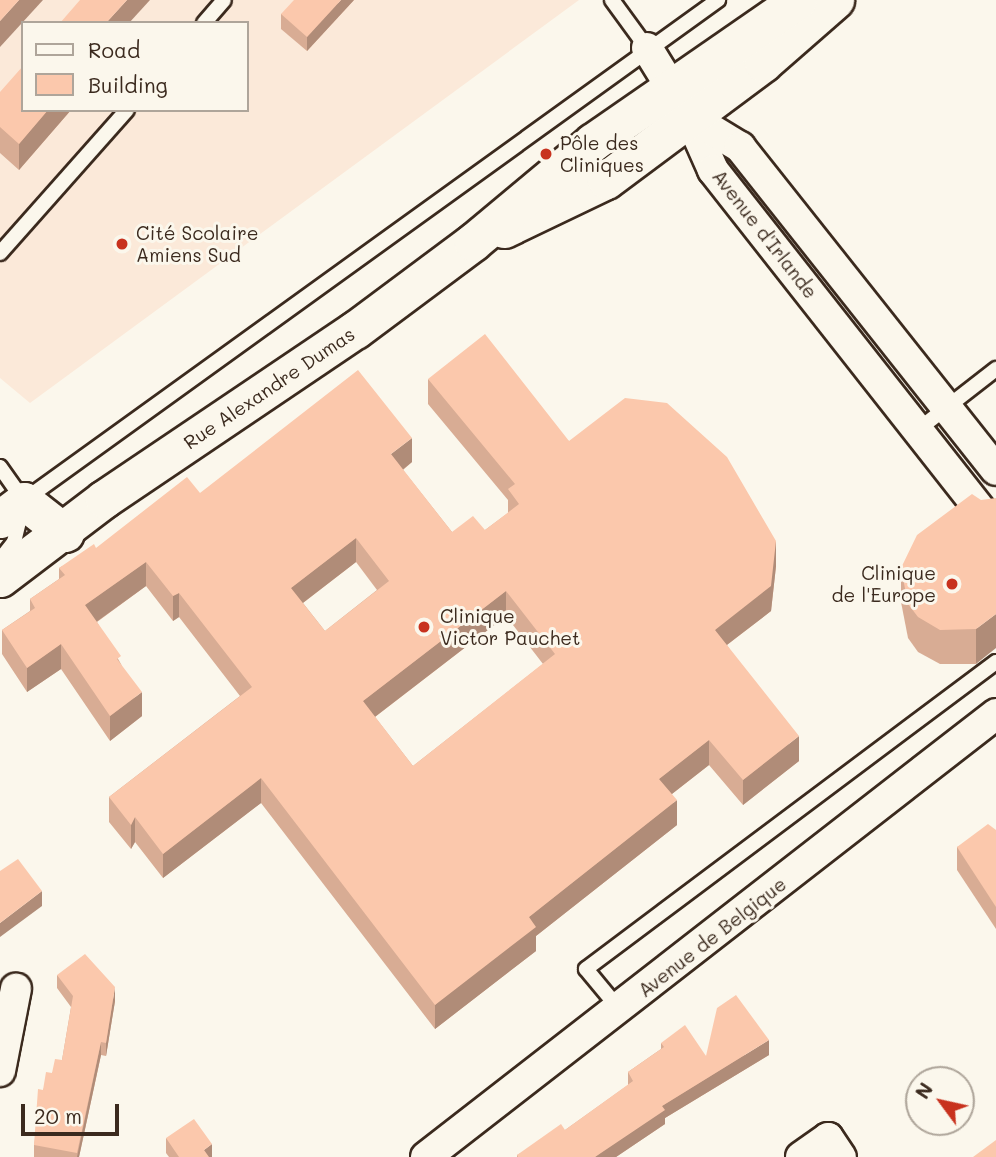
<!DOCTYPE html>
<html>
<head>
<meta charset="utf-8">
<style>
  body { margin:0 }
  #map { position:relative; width:996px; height:1157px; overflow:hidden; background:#fbf7ec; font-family:Mali,sans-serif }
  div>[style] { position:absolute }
  .built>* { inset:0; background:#fbe9d9 }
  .roads { filter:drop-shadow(2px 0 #3b2a1e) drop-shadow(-2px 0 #3b2a1e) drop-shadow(0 2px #3b2a1e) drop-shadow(0 -2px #3b2a1e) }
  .service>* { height:14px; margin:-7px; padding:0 7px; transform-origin:7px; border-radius:7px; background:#fbf7ec }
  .minor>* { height:30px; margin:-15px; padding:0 15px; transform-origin:15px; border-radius:15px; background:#fbf7ec }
  .tertiary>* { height:37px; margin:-18.5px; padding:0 18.5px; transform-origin:18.5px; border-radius:18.5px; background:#fbf7ec }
  .wall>* { inset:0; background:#d8ac94 }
  .shaded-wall>* { inset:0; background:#b08c78 }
  .building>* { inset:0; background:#fbc8ac }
  .dots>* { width:19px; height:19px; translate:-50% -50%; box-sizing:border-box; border:4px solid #fbf7ec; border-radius:50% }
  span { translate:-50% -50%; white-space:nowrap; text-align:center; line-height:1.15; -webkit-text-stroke:6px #fbf7ec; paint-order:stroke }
  .poi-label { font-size:19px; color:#3b2a1e }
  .left { translate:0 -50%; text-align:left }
  .right { translate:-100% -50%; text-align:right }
  .street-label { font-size:19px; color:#3b2a1e }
  .legend { position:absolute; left:21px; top:21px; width:228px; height:91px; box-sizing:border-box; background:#fbf7ec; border:2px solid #aea59a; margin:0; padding:9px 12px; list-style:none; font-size:21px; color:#3b2a1e }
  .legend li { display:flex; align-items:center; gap:14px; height:35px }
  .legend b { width:35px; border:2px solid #aea59a }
  .north { position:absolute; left:905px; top:1066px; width:70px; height:70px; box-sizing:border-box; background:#fbf7ec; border:2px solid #aea59a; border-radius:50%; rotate:303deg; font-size:19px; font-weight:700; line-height:28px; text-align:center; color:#3b2a1e }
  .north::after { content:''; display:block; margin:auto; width:24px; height:32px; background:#c8321e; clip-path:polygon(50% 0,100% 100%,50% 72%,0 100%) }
  .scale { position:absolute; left:21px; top:1104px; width:98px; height:32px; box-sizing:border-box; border:4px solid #3b2a1e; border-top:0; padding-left:9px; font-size:21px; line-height:24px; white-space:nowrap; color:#3b2a1e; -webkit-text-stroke:5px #fbf7ec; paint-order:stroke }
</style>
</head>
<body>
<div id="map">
  <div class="built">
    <div style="clip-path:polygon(evenodd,0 0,579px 0,30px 403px,0 378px,0 0,23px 23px,247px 23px,247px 110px,23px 110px,23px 23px)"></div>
  </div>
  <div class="roads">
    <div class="service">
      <div style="left:612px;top:0;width:59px;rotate:53.9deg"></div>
      <div style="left:204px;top:23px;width:30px;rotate:-49deg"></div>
      <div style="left:0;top:253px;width:191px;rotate:-48.4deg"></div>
      <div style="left:919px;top:429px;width:98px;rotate:-37.9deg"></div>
      <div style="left:0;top:467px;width:42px;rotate:54.8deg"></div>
      <div style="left:24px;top:501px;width:42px;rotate:103.7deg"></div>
      <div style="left:14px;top:542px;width:23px;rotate:128deg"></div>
      <div style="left:23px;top:501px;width:857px;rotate:-35.79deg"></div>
      <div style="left:620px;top:1010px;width:53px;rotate:-129.7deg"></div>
      <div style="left:586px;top:969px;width:512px;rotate:-36.83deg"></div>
    </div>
    <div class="minor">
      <div style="left:647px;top:48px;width:80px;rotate:58.3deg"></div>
      <div style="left:689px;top:116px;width:59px;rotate:66deg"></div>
      <div style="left:713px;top:170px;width:443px;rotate:51.8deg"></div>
      <div style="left:689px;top:116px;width:60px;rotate:31.3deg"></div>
      <div style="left:740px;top:147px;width:412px;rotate:51.6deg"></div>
      <div style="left:0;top:1071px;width:84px;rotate:-79deg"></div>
      <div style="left:426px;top:1157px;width:722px;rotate:-37.85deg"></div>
      <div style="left:801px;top:1157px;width:33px;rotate:-35deg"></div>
      <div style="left:828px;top:1138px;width:23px;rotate:56deg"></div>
    </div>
    <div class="tertiary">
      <div style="left:504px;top:229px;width:113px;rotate:-25.7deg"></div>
      <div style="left:606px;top:180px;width:196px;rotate:-36.7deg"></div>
      <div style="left:763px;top:63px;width:96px;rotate:-41.2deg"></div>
      <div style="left:0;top:519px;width:30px;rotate:-37deg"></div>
      <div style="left:24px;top:501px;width:52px;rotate:38deg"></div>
      <div style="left:0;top:578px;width:131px;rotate:-37.2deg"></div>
      <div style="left:104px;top:499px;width:303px;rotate:-34deg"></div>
      <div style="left:355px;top:330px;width:147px;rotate:-36.7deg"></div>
      <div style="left:473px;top:242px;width:156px;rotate:-39.8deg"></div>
      <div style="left:593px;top:142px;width:249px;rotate:-34.7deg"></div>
    </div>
  </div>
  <div class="wall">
    <div style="clip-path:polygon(354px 0,307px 51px,281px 29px,281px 14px)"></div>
    <div style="clip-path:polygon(0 92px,23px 110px,71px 110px,19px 170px,0 153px)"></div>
    <div style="clip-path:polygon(evenodd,428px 379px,569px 441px,776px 566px,771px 611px,727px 645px,799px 761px,743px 805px,709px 765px,672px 794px,677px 825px,536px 936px,536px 951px,435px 1029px,261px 803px,163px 878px,135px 842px,131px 849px,109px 822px,109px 797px,240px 696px,179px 617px,173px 621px,146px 586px,97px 622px,121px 664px,142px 716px,110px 741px,61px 669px,27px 692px,2px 654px,2px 630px,30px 611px,30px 599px,59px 579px,59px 568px,200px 493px,412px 462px,403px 470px,452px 532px,485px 530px,508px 513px,508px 500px,428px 404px,428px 379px,356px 562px,377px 590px,325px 631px,303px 603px,356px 562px,428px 379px,506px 616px,543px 664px,413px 766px,375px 717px,506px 616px)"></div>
    <div style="clip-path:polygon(981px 500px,976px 664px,940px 664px,918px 652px,908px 638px,901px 602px,901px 568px)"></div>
    <div style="clip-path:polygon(996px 830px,996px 929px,957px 870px,957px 847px)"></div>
    <div style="clip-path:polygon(57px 975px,115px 1001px,106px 1056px,101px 1055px,79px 1157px,34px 1157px,34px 1145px,43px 1090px,52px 1073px,62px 1060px,71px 1007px,57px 988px)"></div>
    <div style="clip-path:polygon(661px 1043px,706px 1056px,769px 1055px,665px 1118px,665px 1124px,616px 1157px,517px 1157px,517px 1155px,565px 1130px,628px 1085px,628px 1072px,661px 1049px)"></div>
    <div style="clip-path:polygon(166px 1138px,212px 1157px,169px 1157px,166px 1153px)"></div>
  </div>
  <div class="shaded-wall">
    <div style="clip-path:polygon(19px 0,43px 0,0 47px,0 21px)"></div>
    <div style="clip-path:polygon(127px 0,150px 0,129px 23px,106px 23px)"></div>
    <div style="clip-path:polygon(341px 0,354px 0,307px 51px,307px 37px)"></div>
    <div style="clip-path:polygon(48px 110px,71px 110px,19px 170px,19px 144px)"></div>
    <div style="clip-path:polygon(412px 438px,412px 462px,391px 479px,391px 454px)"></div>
    <div style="clip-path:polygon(356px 538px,356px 562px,291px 612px,291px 588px)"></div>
    <div style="clip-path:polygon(776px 541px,776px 566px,771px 611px,715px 654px,715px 630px)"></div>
    <div style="clip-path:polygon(146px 562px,146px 586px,85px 630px,85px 605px)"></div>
    <div style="clip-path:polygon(506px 591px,506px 616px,363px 726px,363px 701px)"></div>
    <div style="clip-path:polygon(179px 593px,179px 617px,173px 621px,173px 596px)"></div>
    <div style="clip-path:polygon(996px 614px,996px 648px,976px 664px,976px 629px)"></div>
    <div style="clip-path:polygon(61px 644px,61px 669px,27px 692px,27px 668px)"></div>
    <div style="clip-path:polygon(142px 692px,142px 716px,110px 741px,110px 716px)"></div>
    <div style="clip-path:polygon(799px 736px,799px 761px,743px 805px,743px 780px)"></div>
    <div style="clip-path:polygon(709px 740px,709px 765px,659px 804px,659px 779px)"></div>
    <div style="clip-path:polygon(261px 778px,261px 803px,163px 878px,163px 854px)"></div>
    <div style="clip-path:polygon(677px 800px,677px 825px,536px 936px,536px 951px,435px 1029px,435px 1005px,529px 917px)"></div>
    <div style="clip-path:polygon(135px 817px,135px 842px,131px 849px,131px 825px)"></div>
    <div style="clip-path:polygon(42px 891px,42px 906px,0 937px,0 923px)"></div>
    <div style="clip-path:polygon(115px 987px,115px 1001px,106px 1056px,106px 1043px)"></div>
    <div style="clip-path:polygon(769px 1040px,769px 1055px,665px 1118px,665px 1124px,616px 1157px,595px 1157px,662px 1106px)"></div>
    <div style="clip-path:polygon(101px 1042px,101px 1055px,79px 1157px,77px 1157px)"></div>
    <div style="clip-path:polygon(212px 1144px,212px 1157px,204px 1157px,204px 1150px)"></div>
  </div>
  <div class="building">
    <div style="clip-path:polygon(0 0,19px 0,0 21px)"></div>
    <div style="clip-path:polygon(80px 0,127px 0,106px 23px,60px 23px)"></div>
    <div style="clip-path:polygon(294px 0,341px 0,307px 37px,281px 14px)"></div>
    <div style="clip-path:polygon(23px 66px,23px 110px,48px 110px,19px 144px,0 127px,0 92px)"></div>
    <div style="clip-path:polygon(evenodd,485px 334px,569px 441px,625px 398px,667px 403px,727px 457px,776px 541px,771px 586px,715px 630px,799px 736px,743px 780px,709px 740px,659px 779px,677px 800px,529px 917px,536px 927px,435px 1005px,261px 778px,163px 854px,135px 817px,131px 825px,109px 797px,252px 687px,179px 593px,173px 596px,146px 562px,85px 605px,121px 656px,117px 659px,142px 692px,110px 716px,61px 644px,27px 668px,2px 630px,35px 608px,30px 599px,65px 575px,59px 568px,94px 544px,96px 548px,187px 477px,200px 493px,358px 370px,412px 438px,391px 454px,452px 532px,473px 516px,485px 530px,519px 504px,508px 489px,515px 484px,428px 379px,485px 334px,356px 538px,389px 581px,325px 631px,291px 588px,356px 538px,485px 334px,506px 591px,555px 654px,413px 766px,363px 701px,506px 591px)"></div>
    <div style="clip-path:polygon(972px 494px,981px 500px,996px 498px,996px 614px,976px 629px,940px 630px,918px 617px,908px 604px,901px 568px,917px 535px)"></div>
    <div style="clip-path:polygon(988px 824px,996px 830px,996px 907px,957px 847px)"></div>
    <div style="clip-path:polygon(18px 859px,42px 891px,0 923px,0 871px)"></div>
    <div style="clip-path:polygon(85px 954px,115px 987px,106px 1043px,101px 1042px,77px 1153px,34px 1145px,38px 1089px,43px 1090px,46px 1072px,52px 1073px,55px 1059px,62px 1060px,73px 996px,57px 975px)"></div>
    <div style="clip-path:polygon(736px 995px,769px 1040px,662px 1106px,665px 1110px,595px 1157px,518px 1157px,517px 1155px,561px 1124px,565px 1130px,633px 1081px,628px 1072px,664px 1047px,661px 1043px,685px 1025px,706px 1056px,717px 1008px)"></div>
    <div style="clip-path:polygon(194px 1119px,212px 1144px,204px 1150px,209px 1157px,179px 1157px,166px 1138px)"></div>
    <div style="clip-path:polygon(996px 1140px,996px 1157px,973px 1157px)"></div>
  </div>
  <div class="dots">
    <div style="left:546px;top:154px;background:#c8321e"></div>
    <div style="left:122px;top:244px;background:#c8321e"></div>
    <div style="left:952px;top:584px;background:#c8321e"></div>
    <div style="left:424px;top:627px;background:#c8321e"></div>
  </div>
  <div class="poi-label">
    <span class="left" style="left:560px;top:154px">Pôle des<br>Cliniques</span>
    <span class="left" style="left:136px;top:244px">Cité Scolaire<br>Amiens Sud</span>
    <span class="right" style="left:936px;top:584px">Clinique<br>de l'Europe</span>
    <span class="left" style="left:440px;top:627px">Clinique<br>Victor Pauchet</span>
  </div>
  <div class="street-label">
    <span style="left:765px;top:234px;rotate:52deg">Avenue d'Irlande</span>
    <span style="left:269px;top:388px;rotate:-34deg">Rue Alexandre Dumas</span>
    <span style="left:712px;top:937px;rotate:-38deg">Avenue de Belgique</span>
  </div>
  <ul class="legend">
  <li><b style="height:9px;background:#fbf7ec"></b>Road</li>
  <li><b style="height:19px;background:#fbc8ac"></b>Building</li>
  </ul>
  <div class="north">N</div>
  <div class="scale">20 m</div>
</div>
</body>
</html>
